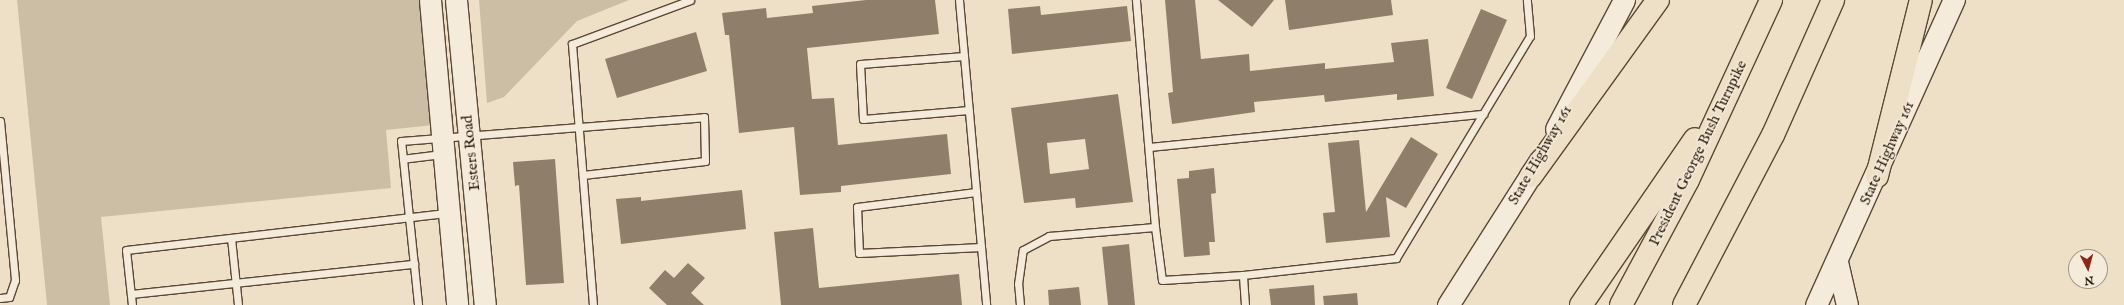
<!DOCTYPE html>
<html>
<head>
<meta charset="utf-8">
<style>
  body { margin:0 }
  #map { position:relative; width:2124px; height:305px; overflow:hidden; background:#eee0c6; font-family:"IM FELL English",serif }
  div>[style] { position:absolute }
  .green>* { inset:0; background:#ccbea5 }
  .building>* { inset:0; background:#8f7f6a }
  .roads { filter:drop-shadow(1px 0 #5a4836) drop-shadow(-1px 0 #5a4836) drop-shadow(0 1px #5a4836) drop-shadow(0 -1px #5a4836) }
  .lane>* { height:7px; margin:-3.5px; padding:0 3.5px; transform-origin:3.5px; border-radius:3.5px; background:#f4ebda }
  .secondary>* { height:21px; margin:-10.5px; padding:0 10.5px; transform-origin:10.5px; border-radius:10.5px; background:#f4ebda }
  .highway>* { height:22px; margin:-11px; padding:0 11px; transform-origin:11px; border-radius:11px; background:#eee0c6 }
  span { translate:-50% -50%; white-space:nowrap; text-align:center; line-height:1.15; -webkit-text-stroke:3px #f4ebda; paint-order:stroke }
  .street-label { font-size:15px; color:#281606 }
  .north { position:absolute; left:2068px; top:249px; width:40px; height:40px; box-sizing:border-box; background:#f4ebda; border:1px solid #a29685; border-radius:50%; rotate:174deg; font-size:11px; font-weight:700; line-height:16px; text-align:center; color:#281606 }
  .north::after { content:''; display:block; margin:auto; width:14px; height:18px; background:#8f2418; clip-path:polygon(50% 0,100% 100%,50% 72%,0 100%) }
</style>
</head>
<body>
<div id="map">
  <div class="green">
    <div style="clip-path:polygon(17px 0,422px 0,434px 125px,386px 130px,391px 188px,101px 217px,110px 305px,47px 305px)"></div>
    <div style="clip-path:polygon(479px 0,629px 0,577px 21px,504px 97px,487px 103px)"></div>
  </div>
  <div class="building">
    <div style="clip-path:polygon(866px 0,935px 0,939px 34px,807px 48px,812px 99px,834px 98px,838px 145px,947px 134px,951px 174px,841px 186px,841px 192px,800px 195px,794px 127px,739px 133px,729px 35px,725px 35px,722px 13px,766px 8px,767px 18px,813px 13px,812px 6px)"></div>
    <div style="clip-path:polygon(1165px 0,1195px 0,1201px 59px,1249px 54px,1250px 71px,1325px 63px,1325px 69px,1394px 62px,1391px 43px,1428px 39px,1434px 96px,1397px 100px,1397px 94px,1325px 102px,1324px 95px,1254px 102px,1255px 112px,1172px 124px,1168px 93px,1173px 92px)"></div>
    <div style="clip-path:polygon(1218px 0,1274px 0,1252px 27px)"></div>
    <div style="clip-path:polygon(1285px 0,1391px 0,1393px 15px,1289px 30px)"></div>
    <div style="clip-path:polygon(1040px 6px,1041px 15px,1127px 6px,1131px 41px,1012px 54px,1008px 9px)"></div>
    <div style="clip-path:polygon(1481px 9px,1507px 20px,1472px 99px,1446px 88px)"></div>
    <div style="clip-path:polygon(696px 32px,707px 71px,617px 98px,605px 59px)"></div>
    <div style="clip-path:polygon(evenodd,1118px 94px,1133px 202px,1076px 208px,1075px 198px,1024px 203px,1011px 108px,1118px 94px,1085px 139px,1089px 169px,1050px 174px,1047px 143px,1085px 139px)"></div>
    <div style="clip-path:polygon(1411px 137px,1438px 154px,1406px 208px,1386px 197px,1390px 237px,1326px 243px,1323px 213px,1335px 212px,1328px 143px,1359px 140px,1366px 212px)"></div>
    <div style="clip-path:polygon(555px 159px,564px 283px,526px 285px,519px 185px,515px 186px,513px 162px)"></div>
    <div style="clip-path:polygon(1214px 168px,1216px 193px,1211px 194px,1215px 242px,1209px 242px,1210px 255px,1184px 257px,1177px 179px,1189px 178px,1189px 171px)"></div>
    <div style="clip-path:polygon(742px 190px,746px 229px,621px 244px,616px 199px,641px 197px,641px 201px)"></div>
    <div style="clip-path:polygon(813px 228px,819px 288px,959px 274px,962px 305px,781px 305px,774px 232px)"></div>
    <div style="clip-path:polygon(1129px 244px,1135px 305px,1108px 305px,1102px 247px)"></div>
    <div style="clip-path:polygon(688px 263px,705px 278px,691px 293px,704px 305px,667px 305px,649px 288px,665px 270px,674px 278px)"></div>
    <div style="clip-path:polygon(1314px 285px,1315px 305px,1271px 305px,1269px 289px)"></div>
    <div style="clip-path:polygon(1079px 287px,1081px 305px,1049px 305px,1048px 290px)"></div>
    <div style="clip-path:polygon(1357px 293px,1358px 305px,1324px 305px,1323px 296px)"></div>
  </div>
  <div class="roads">
    <div class="lane">
      <div style="left:959px;top:0;width:306px;rotate:84.9deg"></div>
      <div style="left:964px;top:56px;width:104px;rotate:175.6deg"></div>
      <div style="left:860px;top:64px;width:55px;rotate:86.9deg"></div>
      <div style="left:863px;top:119px;width:106px;rotate:-4.9deg"></div>
      <div style="left:0;top:121px;width:160px;rotate:84.6deg"></div>
      <div style="left:15px;top:280px;width:18px;rotate:109deg"></div>
      <div style="left:9px;top:297px;width:9px;rotate:174deg"></div>
      <div style="left:1150px;top:147px;width:335px;rotate:-5.7deg"></div>
      <div style="left:442px;top:154px;width:39px;rotate:173deg"></div>
      <div style="left:403px;top:159px;width:18px;rotate:-96deg"></div>
      <div style="left:401px;top:141px;width:304px;rotate:-4.5deg"></div>
      <div style="left:704px;top:117px;width:44px;rotate:88.7deg"></div>
      <div style="left:705px;top:161px;width:123px;rotate:173.5deg"></div>
      <div style="left:403px;top:159px;width:147px;rotate:84.1deg"></div>
      <div style="left:976px;top:192px;width:120px;rotate:172.8deg"></div>
      <div style="left:857px;top:207px;width:46px;rotate:87.5deg"></div>
      <div style="left:859px;top:253px;width:122px;rotate:-2.8deg"></div>
      <div style="left:1155px;top:227px;width:53px;rotate:82.5deg"></div>
      <div style="left:1162px;top:280px;width:81px;rotate:-3.5deg"></div>
      <div style="left:231px;top:238px;width:67px;rotate:84deg"></div>
      <div style="left:131px;top:294px;width:285px;rotate:-6.1deg"></div>
      <div style="left:132px;top:305px;width:55px;rotate:-96.2deg"></div>
      <div style="left:126px;top:250px;width:322px;rotate:-6.6deg"></div>
      <div style="left:593px;top:305px;width:262px;rotate:-94.6deg"></div>
      <div style="left:572px;top:44px;width:126px;rotate:-20.4deg"></div>
      <div style="left:1020px;top:305px;width:21px;rotate:-95deg"></div>
      <div style="left:1018px;top:284px;width:34px;rotate:-82deg"></div>
      <div style="left:1023px;top:250px;width:30px;rotate:-28deg"></div>
      <div style="left:1049px;top:236px;width:106px;rotate:-4.9deg"></div>
      <div style="left:1155px;top:227px;width:228px;rotate:-94.8deg"></div>
      <div style="left:1245px;top:305px;width:30px;rotate:-94deg"></div>
      <div style="left:1243px;top:275px;width:154px;rotate:-6.3deg"></div>
      <div style="left:1396px;top:258px;width:259px;rotate:-58.9deg"></div>
      <div style="left:1530px;top:36px;width:36px;rotate:-95deg"></div>
    </div>
    <div class="secondary">
      <div style="left:430px;top:0;width:306px;rotate:84.9deg"></div>
      <div style="left:456px;top:0;width:306px;rotate:84.6deg"></div>
      <div style="left:1556px;top:129px;width:146px;rotate:-62.2deg"></div>
      <div style="left:1837px;top:262px;width:44px;rotate:76.9deg"></div>
      <div style="left:1448px;top:305px;width:172px;rotate:-57.6deg"></div>
      <div style="left:1816px;top:305px;width:335px;rotate:-65.7deg"></div>
    </div>
    <div class="highway">
      <div style="left:1531px;top:176px;width:217px;rotate:-54.2deg"></div>
      <div style="left:1877px;top:176px;width:181px;rotate:-76deg"></div>
      <div style="left:1581px;top:305px;width:201px;rotate:-55.5deg"></div>
      <div style="left:1621px;top:305px;width:142px;rotate:-61.8deg"></div>
      <div style="left:1688px;top:180px;width:198px;rotate:-65.2deg"></div>
      <div style="left:1684px;top:305px;width:192px;rotate:-62.4deg"></div>
      <div style="left:1773px;top:135px;width:148px;rotate:-66deg"></div>
    </div>
  </div>
  <div class="street-label">
    <span style="left:471px;top:153px;rotate:-96deg">Esters Road</span>
    <span style="left:1698px;top:153px;rotate:-64deg">President George Bush Turnpike</span>
    <span style="left:1887px;top:153px;rotate:-66deg">State Highway 161</span>
    <span style="left:1540px;top:155px;rotate:-60deg">State Highway 161</span>
  </div>
  <div class="north">N</div>
</div>
</body>
</html>
